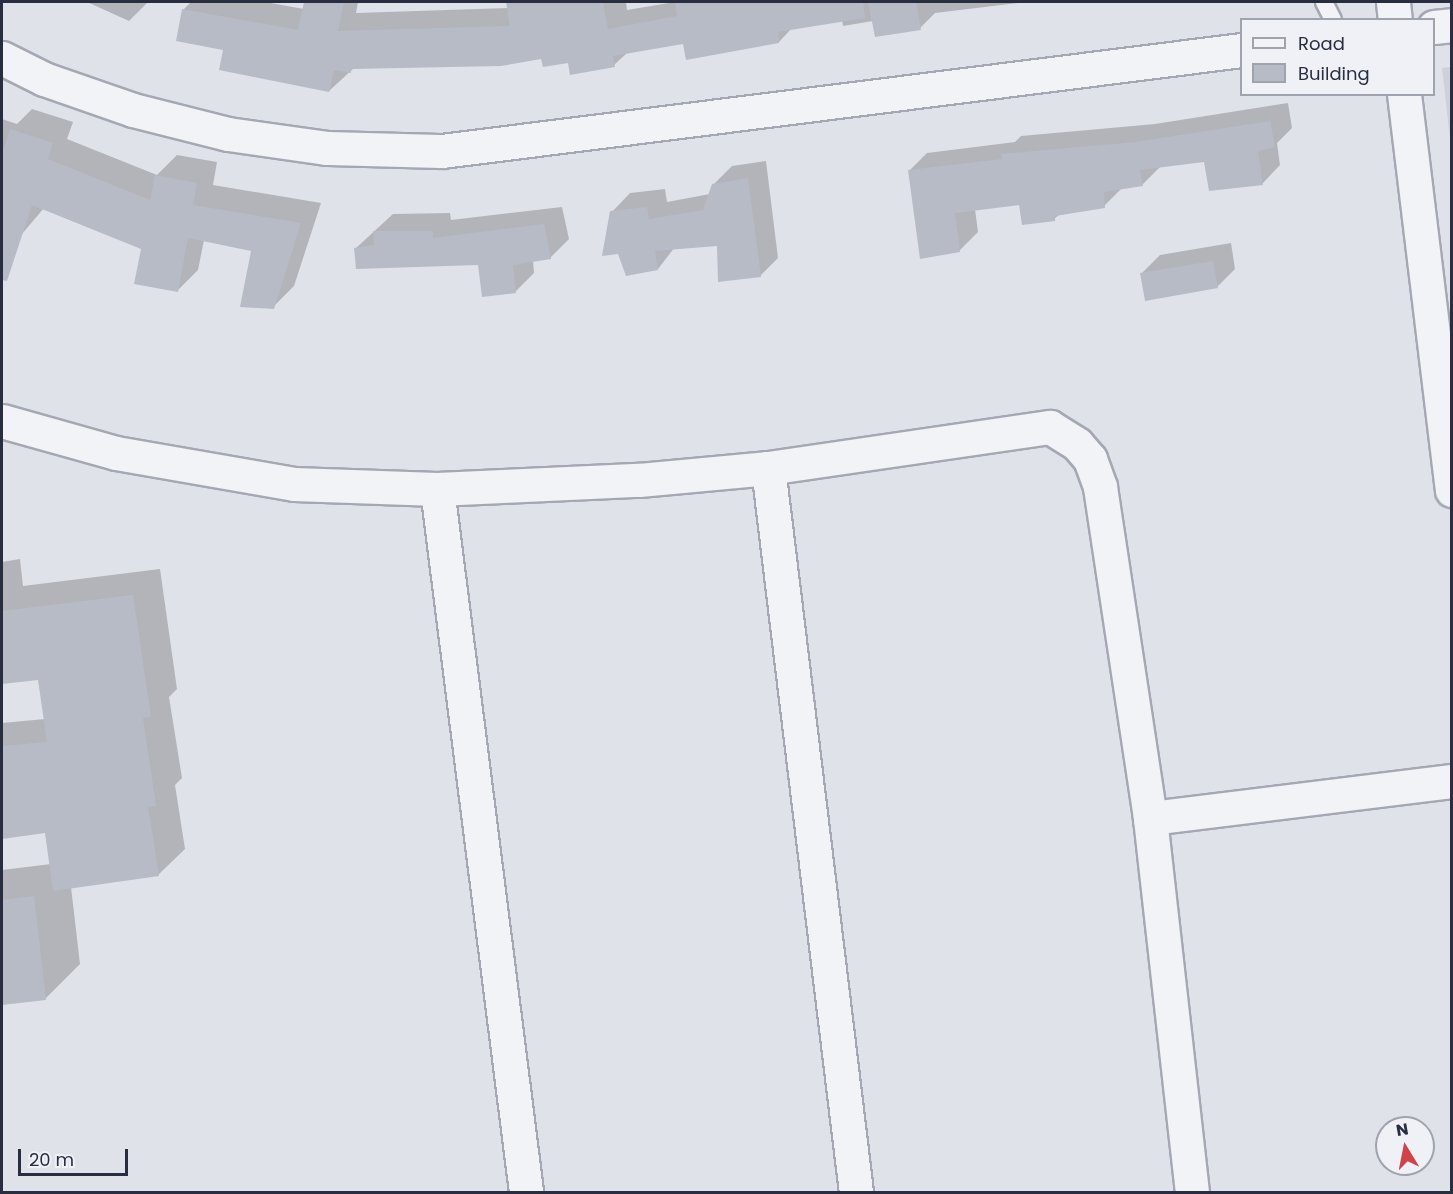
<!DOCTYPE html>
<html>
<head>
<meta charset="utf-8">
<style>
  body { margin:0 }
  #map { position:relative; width:1453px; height:1194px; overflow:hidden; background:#e0e2e9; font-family:Poppins,sans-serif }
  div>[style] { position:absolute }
  .built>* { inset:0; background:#ced1db }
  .shadow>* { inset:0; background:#0003 }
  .building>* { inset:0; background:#b7bbc6 }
  .roads { filter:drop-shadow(2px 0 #a5a8b3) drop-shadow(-2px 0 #a5a8b3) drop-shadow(0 2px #a5a8b3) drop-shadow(0 -2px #a5a8b3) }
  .service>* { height:16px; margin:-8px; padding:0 8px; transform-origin:8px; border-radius:8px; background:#f2f3f7 }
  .minor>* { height:33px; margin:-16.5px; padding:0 16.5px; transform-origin:16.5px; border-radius:16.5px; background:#f2f3f7 }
  .tertiary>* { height:33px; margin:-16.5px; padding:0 16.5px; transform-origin:16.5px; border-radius:16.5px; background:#f2f3f7 }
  span { translate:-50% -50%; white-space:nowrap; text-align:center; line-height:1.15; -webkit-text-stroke:5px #eff1f6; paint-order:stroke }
  .frame { position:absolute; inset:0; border:3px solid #282e40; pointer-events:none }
  .legend { position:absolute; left:1240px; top:18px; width:195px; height:78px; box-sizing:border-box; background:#eff1f6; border:2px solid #9fa3ad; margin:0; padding:8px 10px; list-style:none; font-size:18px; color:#282e40 }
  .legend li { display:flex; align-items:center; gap:12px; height:30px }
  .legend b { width:30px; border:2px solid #9fa3ad }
  .north { position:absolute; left:1375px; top:1116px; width:60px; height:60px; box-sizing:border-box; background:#eff1f6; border:2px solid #9fa3ad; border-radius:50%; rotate:350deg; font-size:16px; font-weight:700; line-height:24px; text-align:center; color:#282e40 }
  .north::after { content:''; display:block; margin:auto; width:21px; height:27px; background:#ce4449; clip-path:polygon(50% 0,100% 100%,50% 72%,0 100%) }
  .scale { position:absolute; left:18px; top:1149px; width:110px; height:27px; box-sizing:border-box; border:3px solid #282e40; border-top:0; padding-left:8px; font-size:18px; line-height:21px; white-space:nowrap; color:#282e40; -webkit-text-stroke:4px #eff1f6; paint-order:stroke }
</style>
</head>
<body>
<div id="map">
  <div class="built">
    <div style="clip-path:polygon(1451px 67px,1452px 67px,1451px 147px,1442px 68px)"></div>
  </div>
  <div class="shadow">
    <div style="clip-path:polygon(87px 2px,148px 2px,129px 21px)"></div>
    <div style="clip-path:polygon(191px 2px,265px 2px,304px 9px,306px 2px,358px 2px,356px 13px,508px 8px,507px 2px,626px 2px,627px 10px,675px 2px,1027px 2px,935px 13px,920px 28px,873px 21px,843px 26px,842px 20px,792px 28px,779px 42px,684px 43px,628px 52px,614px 65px,543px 57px,354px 68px,329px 91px,225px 49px,177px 40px,184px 9px)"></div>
    <div style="clip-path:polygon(1288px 103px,1292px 128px,1277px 143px,1280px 165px,1262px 184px,1205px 160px,1161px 166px,1142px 185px,1122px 188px,1104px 206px,1060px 214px,1054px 219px,1020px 204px,975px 209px,978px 232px,959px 251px,909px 171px,927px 153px,1015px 142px,1021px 136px,1155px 124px)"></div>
    <div style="clip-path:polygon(32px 109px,73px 122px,67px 139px,157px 175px,177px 155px,217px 162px,213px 185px,321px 203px,294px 286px,273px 307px,253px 249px,204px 240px,198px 270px,177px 291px,142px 248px,44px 208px,22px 234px,2px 227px,2px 119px,17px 124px)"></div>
    <div style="clip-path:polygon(766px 161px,778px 258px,760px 276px,718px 244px,675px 247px,658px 269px,612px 212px,630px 193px,665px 189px,667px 202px,710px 194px,713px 185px,732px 166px)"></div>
    <div style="clip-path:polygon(562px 207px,569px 239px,550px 258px,533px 260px,534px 273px,516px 291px,480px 263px,356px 248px,393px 214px,450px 213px,451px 220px)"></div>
    <div style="clip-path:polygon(1231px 243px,1235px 269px,1217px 287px,1141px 274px,1160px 255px)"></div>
    <div style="clip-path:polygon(20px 559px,23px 586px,160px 569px,177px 689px,169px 697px,182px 778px,175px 785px,185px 849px,158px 875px,71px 887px,80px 964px,45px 999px,2px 1004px,2px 870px,51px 864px,46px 831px,2px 838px,2px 723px,45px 719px,39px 678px,2px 683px,2px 562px)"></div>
  </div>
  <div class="building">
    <div style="clip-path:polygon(304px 2px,344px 2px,338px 31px,510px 26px,506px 2px,603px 2px,608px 29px,677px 16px,675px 2px,863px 2px,865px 18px,778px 32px,779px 43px,686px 60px,683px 44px,613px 56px,615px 67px,570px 75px,568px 63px,543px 67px,541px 59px,501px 66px,351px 69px,351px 73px,334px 70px,329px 92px,219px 70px,223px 50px,176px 41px,182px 9px,298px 30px)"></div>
    <div style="clip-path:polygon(868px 2px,916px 2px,921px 30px,875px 37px)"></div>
    <div style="clip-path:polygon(1270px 121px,1275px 147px,1258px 151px,1263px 185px,1209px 191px,1204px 162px,1140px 170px,1143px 186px,1104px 192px,1105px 208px,1055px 216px,1055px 221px,1022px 225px,1019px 205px,955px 213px,960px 252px,920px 259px,908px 170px,1002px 159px,1001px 154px,1136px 142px)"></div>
    <div style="clip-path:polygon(10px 129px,53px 143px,48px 159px,150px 200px,155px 175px,197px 183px,193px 205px,301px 223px,274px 309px,240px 307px,251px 251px,188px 238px,178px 292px,134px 284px,141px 249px,32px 205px,7px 281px,2px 280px,2px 154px)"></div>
    <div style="clip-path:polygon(748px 178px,761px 277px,718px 282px,717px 246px,655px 251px,658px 270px,626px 276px,618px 254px,602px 256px,610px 211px,647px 207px,649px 219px,703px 210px,712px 184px)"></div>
    <div style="clip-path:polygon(544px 224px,551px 259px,513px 265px,516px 293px,482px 297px,478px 265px,356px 269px,354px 248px,374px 245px,373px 231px,433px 231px,433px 238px)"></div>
    <div style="clip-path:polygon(1213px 261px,1218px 288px,1145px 301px,1140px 273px)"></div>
    <div style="clip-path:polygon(133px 595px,151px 717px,143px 718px,156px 806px,148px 807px,159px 876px,53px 891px,45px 833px,2px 839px,2px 746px,47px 742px,38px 680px,2px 684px,2px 611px)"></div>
    <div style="clip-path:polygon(34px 896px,46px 1000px,2px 1005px,2px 900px)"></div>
  </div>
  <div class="roads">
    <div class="service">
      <div style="left:1324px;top:2px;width:20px;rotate:63deg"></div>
    </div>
    <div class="minor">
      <div style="left:1434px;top:27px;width:18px;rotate:-6deg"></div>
      <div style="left:2px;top:58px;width:47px;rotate:26.6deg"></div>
      <div style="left:44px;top:79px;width:94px;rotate:19.2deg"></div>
      <div style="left:133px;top:110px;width:98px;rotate:14.2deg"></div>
      <div style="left:228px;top:134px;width:99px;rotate:8.1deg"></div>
      <div style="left:326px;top:148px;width:116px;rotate:1.5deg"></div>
      <div style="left:442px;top:151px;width:806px;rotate:-7.2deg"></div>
      <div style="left:2px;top:421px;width:118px;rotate:15.7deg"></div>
      <div style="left:116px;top:453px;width:181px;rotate:9.9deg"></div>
      <div style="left:294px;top:484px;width:143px;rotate:2deg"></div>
      <div style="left:437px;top:489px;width:202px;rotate:-2.6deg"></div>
      <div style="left:639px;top:480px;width:130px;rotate:-5.3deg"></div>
      <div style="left:768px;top:468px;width:285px;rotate:-8.3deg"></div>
      <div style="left:1050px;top:427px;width:32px;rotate:32deg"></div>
      <div style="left:1077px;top:444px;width:20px;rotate:49deg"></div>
      <div style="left:1090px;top:459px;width:30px;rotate:70deg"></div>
      <div style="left:1100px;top:487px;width:335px;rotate:81.4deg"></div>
      <div style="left:1150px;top:818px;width:376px;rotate:83.6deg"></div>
      <div style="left:768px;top:468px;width:729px;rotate:83.07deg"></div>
      <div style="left:437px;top:489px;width:709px;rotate:82.78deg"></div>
      <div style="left:1150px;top:818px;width:304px;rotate:-7deg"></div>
    </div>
    <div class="tertiary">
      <div style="left:1393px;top:2px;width:18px;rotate:84deg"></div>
      <div style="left:1404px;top:94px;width:399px;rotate:83.1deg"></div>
    </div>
  </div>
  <div class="frame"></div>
  <ul class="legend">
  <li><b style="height:8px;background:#f2f3f7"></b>Road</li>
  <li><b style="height:16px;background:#b7bbc6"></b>Building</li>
  </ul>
  <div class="north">N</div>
  <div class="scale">20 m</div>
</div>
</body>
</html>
